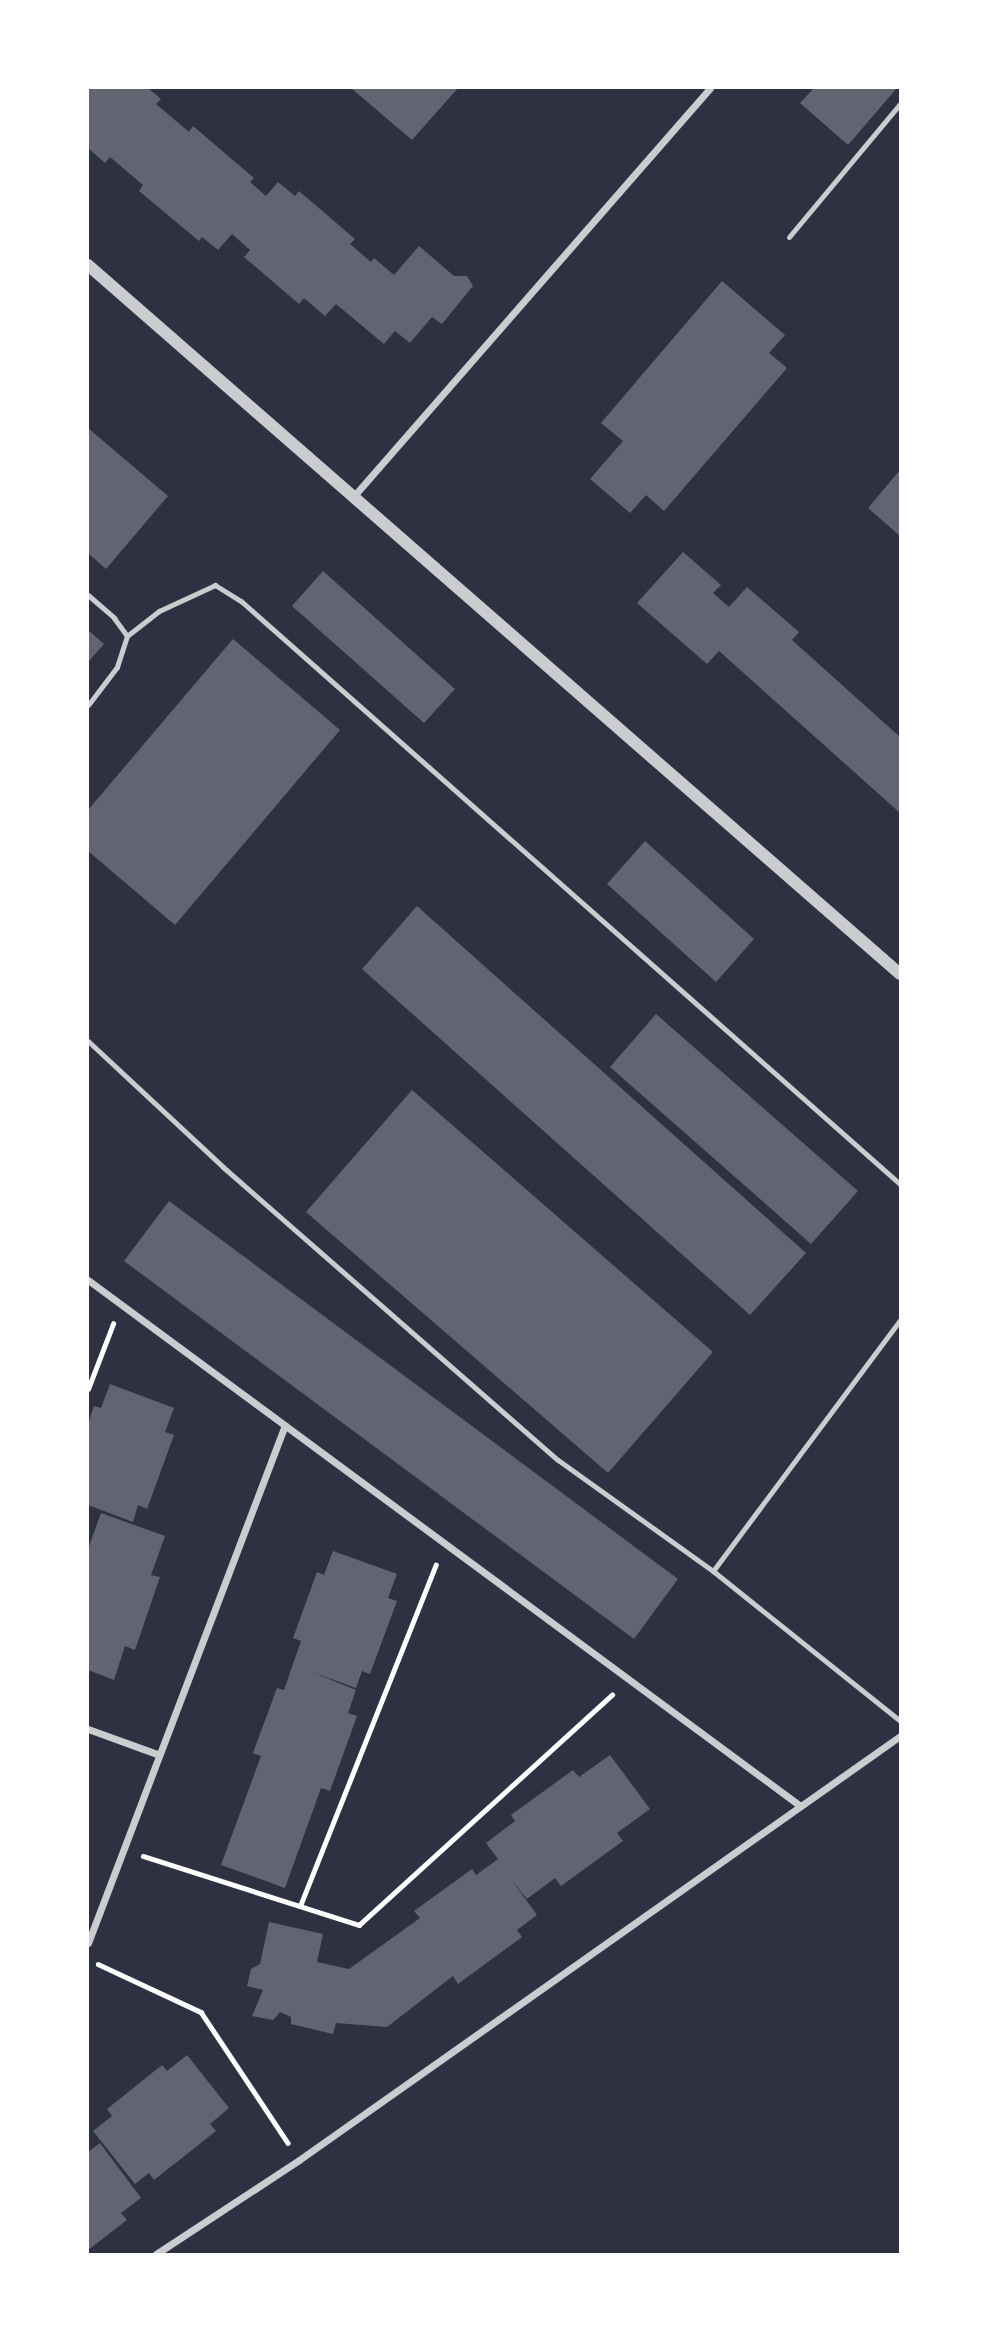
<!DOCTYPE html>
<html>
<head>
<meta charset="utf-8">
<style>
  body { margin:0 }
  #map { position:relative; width:988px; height:2342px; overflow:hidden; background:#2d3142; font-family:Figtree,sans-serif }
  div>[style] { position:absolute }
  .building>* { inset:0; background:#626471 }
  .path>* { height:4.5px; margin:-2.25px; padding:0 2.25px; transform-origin:2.25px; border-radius:2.25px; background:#fff }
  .service>* { height:5px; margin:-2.5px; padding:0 2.5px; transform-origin:2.5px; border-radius:2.5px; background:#caccd0 }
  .minor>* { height:7px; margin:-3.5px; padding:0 3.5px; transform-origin:3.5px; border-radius:3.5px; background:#caccd0 }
  .tertiary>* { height:12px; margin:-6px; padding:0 6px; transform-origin:6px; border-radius:6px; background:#caccd0 }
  span { translate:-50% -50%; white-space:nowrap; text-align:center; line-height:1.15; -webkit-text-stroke:5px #fff; paint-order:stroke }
  .frame { position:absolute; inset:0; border:89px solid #fff; pointer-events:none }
</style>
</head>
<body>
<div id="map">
  <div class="building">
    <div style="clip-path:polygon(88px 88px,148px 88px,161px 99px,156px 104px,189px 132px,193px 126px,254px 178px,250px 182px,266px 196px,278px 182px,295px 196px,299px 191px,355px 239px,350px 244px,371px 262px,374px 258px,394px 275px,419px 246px,454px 276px,467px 276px,473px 286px,442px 324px,432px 317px,410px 343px,395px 331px,384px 344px,336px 304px,325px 316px,304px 298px,299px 304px,244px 257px,250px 250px,232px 234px,218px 250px,202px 237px,199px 241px,139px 191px,143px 185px,110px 157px,105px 163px,88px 148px)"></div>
    <div style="clip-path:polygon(351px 88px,458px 88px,412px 140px)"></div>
    <div style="clip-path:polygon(814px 88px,897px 88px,848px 145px,800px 103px)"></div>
    <div style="clip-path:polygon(722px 281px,785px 335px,769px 353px,787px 368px,664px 511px,646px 495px,630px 513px,590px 479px,623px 441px,601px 423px)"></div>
    <div style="clip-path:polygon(88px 428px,168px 496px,106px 569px,88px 553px)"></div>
    <div style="clip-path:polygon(900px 470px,900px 536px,868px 508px)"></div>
    <div style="clip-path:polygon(683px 552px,721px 585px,713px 593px,729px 607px,747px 587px,799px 632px,792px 640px,900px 737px,900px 813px,719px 651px,707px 664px,637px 603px)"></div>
    <div style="clip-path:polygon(323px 571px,455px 689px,424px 723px,292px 606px)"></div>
    <div style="clip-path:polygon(88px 630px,104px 644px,88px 662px)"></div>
    <div style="clip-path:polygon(233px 639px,340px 730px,175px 925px,88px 851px,88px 810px)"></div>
    <div style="clip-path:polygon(645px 841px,754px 939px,716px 982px,607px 884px)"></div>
    <div style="clip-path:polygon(417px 906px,806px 1253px,750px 1315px,362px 969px)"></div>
    <div style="clip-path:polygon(656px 1014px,858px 1191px,811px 1244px,610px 1067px)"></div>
    <div style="clip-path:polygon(412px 1090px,713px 1352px,608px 1473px,306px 1212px)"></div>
    <div style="clip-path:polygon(169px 1201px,678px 1579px,634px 1639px,124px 1261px)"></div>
    <div style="clip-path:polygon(110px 1384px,174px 1408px,165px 1432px,174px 1435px,147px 1509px,138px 1505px,133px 1522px,88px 1505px,88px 1424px,94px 1406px,101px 1408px)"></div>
    <div style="clip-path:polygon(101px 1513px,165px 1536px,151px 1575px,160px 1577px,135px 1650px,125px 1646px,114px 1680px,88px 1670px,88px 1549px)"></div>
    <div style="clip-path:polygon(333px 1551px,397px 1574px,388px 1598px,397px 1601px,370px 1674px,362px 1671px,356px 1688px,312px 1672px,356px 1690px,348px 1713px,357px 1716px,330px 1791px,321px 1788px,285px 1888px,221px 1865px,261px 1756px,253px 1753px,277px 1688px,284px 1690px,301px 1641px,293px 1638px,317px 1572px,324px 1575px)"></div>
    <div style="clip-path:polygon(610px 1755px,650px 1809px,617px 1833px,623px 1841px,561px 1886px,555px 1878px,527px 1899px,511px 1879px,537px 1915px,517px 1930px,522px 1937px,458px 1984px,453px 1976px,387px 2027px,336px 2023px,333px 2034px,291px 2024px,291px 2017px,280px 2012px,273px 2020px,252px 2016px,263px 1990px,247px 1986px,251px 1969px,260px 1964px,269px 1922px,323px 1934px,317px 1962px,349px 1969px,420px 1918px,414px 1911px,472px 1869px,476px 1875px,498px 1859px,486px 1843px,515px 1821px,511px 1815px,573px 1770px,579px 1777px)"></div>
    <div style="clip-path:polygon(187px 2055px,229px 2108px,210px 2124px,216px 2131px,154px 2180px,149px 2173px,135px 2184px,93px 2131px,112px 2116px,107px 2109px,162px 2065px,167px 2071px)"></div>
    <div style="clip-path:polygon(100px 2143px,141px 2198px,121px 2213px,127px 2220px,88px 2250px,88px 2152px)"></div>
  </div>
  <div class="path">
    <div style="left:88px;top:1389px;width:70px;rotate:-69deg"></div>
    <div style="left:143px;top:1856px;width:227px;rotate:17.7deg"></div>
    <div style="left:359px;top:1925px;width:342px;rotate:-42.3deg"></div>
    <div style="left:300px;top:1906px;width:367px;rotate:-68.3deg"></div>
    <div style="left:98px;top:1964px;width:114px;rotate:25deg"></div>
    <div style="left:201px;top:2012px;width:157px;rotate:56.4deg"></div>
  </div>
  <div class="service">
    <div style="left:789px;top:237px;width:173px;rotate:-50.2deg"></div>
    <div style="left:88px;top:595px;width:35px;rotate:41deg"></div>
    <div style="left:114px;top:618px;width:22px;rotate:54deg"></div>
    <div style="left:127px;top:636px;width:33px;rotate:108deg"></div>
    <div style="left:117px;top:667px;width:48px;rotate:127.3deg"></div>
    <div style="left:127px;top:636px;width:41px;rotate:-38deg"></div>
    <div style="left:159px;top:611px;width:62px;rotate:-24.9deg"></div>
    <div style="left:215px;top:585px;width:31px;rotate:32deg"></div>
    <div style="left:241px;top:601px;width:880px;rotate:41.5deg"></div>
    <div style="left:88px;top:1041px;width:185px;rotate:43deg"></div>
    <div style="left:223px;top:1167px;width:445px;rotate:41.2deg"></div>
    <div style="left:558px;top:1460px;width:191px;rotate:35.6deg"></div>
    <div style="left:713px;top:1571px;width:240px;rotate:38.7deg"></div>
    <div style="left:713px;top:1571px;width:313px;rotate:-53.3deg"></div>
  </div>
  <div class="minor">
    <div style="left:353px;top:497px;width:543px;rotate:-48.88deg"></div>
    <div style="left:88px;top:1280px;width:884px;rotate:36.44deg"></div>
    <div style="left:88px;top:1729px;width:73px;rotate:19.9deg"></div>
    <div style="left:88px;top:1943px;width:554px;rotate:-69.18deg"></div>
    <div style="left:156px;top:2254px;width:171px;rotate:-33.3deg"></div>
    <div style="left:299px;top:2160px;width:736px;rotate:-35.2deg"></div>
  </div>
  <div class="tertiary">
    <div style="left:88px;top:265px;width:1078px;rotate:41.13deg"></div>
  </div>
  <div class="frame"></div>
</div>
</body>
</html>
